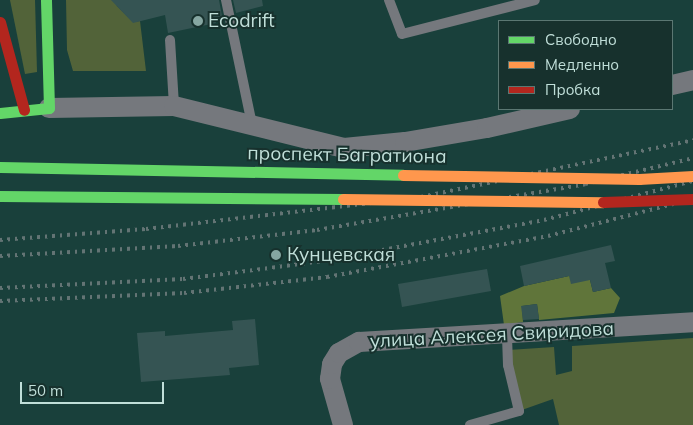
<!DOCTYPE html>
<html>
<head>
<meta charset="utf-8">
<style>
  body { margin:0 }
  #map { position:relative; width:693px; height:425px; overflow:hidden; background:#19403b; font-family:Mulish,sans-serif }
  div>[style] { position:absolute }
  .green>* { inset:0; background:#526339 }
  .forest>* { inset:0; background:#60753a }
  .building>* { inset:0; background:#355453 }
  .lane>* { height:10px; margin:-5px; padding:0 5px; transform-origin:5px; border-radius:5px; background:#75787d }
  .street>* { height:20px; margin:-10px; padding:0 10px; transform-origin:10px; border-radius:10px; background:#75787d }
  .fast>* { height:11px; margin:-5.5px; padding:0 5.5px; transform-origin:5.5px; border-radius:5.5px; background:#63d668 }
  .jam>* { height:11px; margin:-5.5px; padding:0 5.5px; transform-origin:5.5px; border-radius:5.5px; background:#b3261e }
  .rail>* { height:4px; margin-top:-2px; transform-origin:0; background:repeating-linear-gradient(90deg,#637474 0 2.5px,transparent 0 7.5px) }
  .fast-bridge>* { height:11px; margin:-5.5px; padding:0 5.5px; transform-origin:5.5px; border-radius:5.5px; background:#63d668 }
  .slow-bridge>* { height:11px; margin:-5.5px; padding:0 5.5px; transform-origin:5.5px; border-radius:5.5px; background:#ff974d }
  .jam-bridge>* { height:11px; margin:-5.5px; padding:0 5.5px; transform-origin:5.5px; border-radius:5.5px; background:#b3261e }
  .dots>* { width:14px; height:14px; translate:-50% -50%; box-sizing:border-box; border:2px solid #17312d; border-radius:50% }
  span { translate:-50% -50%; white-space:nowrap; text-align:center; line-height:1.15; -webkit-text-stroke:4px #17312d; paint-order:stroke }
  .poi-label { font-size:19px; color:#c0dfd9 }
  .left { translate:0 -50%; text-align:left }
  .street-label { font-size:19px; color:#c0dfd9 }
  .legend { position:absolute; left:498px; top:20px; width:175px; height:90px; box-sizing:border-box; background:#17312d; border:1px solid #5b7772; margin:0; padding:6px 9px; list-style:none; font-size:15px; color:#c0dfd9 }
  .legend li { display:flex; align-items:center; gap:10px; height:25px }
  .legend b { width:25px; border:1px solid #5b7772 }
  .scale { position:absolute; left:20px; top:382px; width:144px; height:22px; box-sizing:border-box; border:2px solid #c0dfd9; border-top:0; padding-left:6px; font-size:15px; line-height:18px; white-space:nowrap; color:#c0dfd9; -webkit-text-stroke:4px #17312d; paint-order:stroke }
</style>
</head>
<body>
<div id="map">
  <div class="green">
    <div style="clip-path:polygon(10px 0,35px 0,37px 72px,25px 74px)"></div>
    <div style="clip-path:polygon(66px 0,115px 0,117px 6px,133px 22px,140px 21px,146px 71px,73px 71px,67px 50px)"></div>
    <div style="clip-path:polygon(693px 338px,693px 425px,559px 425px,553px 399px,519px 411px,508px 350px,554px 347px,556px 375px,572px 371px,572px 346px)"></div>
  </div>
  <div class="forest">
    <div style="clip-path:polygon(569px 276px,590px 280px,593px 292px,611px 288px,620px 298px,614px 313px,539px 320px,537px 304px,522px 306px,523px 322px,504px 325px,500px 296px,524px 286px)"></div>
  </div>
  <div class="building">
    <div style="clip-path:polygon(111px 0,219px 0,222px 16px,215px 18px,216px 23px,168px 33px,165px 15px,133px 23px)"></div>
    <div style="clip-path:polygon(233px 0,262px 0,263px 6px,236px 13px)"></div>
    <div style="clip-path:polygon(611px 245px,615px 261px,605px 263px,611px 288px,593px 292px,590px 280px,571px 284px,569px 276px,524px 286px,520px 266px)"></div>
    <div style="clip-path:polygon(487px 269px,491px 291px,402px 307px,398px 284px)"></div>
    <div style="clip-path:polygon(537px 304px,539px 319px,523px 320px,521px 306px)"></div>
    <div style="clip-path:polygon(255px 319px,259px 365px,229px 368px,230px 375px,141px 382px,137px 333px,165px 331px,165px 336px,233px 330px,232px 321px)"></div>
  </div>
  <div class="lane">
    <div style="left:226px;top:0;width:127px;rotate:78.2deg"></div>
    <div style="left:389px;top:0;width:36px;rotate:69deg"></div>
    <div style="left:402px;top:34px;width:137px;rotate:-14.3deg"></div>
    <div style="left:170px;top:40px;width:66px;rotate:86.5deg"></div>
    <div style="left:470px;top:425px;width:51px;rotate:-15.9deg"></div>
    <div style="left:519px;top:411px;width:47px;rotate:-103.4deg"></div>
    <div style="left:508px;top:365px;width:30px;rotate:-92deg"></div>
  </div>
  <div class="street">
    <div style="left:672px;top:85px;width:22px;rotate:-13deg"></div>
    <div style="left:49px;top:108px;width:125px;rotate:-0.9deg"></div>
    <div style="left:174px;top:106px;width:175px;rotate:13.9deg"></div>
    <div style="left:344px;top:148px;width:61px;rotate:-5.6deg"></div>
    <div style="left:405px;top:142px;width:83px;rotate:-9.7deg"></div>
    <div style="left:487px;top:128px;width:85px;rotate:-12.9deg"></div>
    <div style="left:343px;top:425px;width:48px;rotate:-105.8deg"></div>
    <div style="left:330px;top:379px;width:15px;rotate:-82deg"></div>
    <div style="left:332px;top:364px;width:13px;rotate:-58deg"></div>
    <div style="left:339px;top:353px;width:23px;rotate:-29deg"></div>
    <div style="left:359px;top:342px;width:335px;rotate:-3.4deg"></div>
  </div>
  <div class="fast">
    <div style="left:0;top:113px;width:49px;rotate:-5.8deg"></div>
    <div style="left:49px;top:108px;width:108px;rotate:-91.6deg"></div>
  </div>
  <div class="jam">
    <div style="left:0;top:22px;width:91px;rotate:74.7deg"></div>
  </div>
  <div class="rail">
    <div style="left:0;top:240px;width:146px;rotate:-4.3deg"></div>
    <div style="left:146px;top:229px;width:277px;rotate:-6.6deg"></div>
    <div style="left:421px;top:197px;width:278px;rotate:-11.8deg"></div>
    <div style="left:0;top:256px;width:178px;rotate:-3.2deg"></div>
    <div style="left:178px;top:246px;width:140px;rotate:-6.6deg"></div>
    <div style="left:317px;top:230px;width:272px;rotate:-9.7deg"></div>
    <div style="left:585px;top:184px;width:111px;rotate:-13.5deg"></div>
    <div style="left:0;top:288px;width:183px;rotate:-2.8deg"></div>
    <div style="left:183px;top:279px;width:141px;rotate:-7.3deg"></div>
    <div style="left:323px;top:261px;width:225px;rotate:-10.5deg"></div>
    <div style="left:544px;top:220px;width:154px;rotate:-14.7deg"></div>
    <div style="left:0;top:301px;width:184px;rotate:-2.5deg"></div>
    <div style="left:184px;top:293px;width:144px;rotate:-6.4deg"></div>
    <div style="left:327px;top:277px;width:225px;rotate:-10.5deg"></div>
    <div style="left:548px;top:236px;width:150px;rotate:-14.3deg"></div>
  </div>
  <div class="fast-bridge">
    <div style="left:0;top:167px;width:403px;rotate:1.1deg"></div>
    <div style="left:0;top:196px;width:343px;rotate:0.5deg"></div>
  </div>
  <div class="slow-bridge">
    <div style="left:403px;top:175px;width:236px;rotate:1deg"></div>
    <div style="left:639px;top:179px;width:54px;rotate:-3.2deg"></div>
    <div style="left:343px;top:199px;width:260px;rotate:0.7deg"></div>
  </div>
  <div class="jam-bridge">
    <div style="left:603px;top:202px;width:90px;rotate:-1.9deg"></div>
  </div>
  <div class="dots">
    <div style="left:198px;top:21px;background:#86a7a2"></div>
    <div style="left:276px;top:255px;background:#86a7a2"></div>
  </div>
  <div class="poi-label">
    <span class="left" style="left:208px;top:21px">Ecodrift</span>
    <span class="left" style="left:287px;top:255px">Кунцевская</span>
  </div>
  <div class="street-label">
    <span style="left:347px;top:155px;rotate:1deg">проспект Багратиона</span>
    <span style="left:492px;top:335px;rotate:-3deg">улица Алексея Свиридова</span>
  </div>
  <ul class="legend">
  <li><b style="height:6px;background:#63d668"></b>Свободно</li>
  <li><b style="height:6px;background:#ff974d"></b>Медленно</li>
  <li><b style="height:6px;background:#b3261e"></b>Пробка</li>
  </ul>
  <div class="scale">50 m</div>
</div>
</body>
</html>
